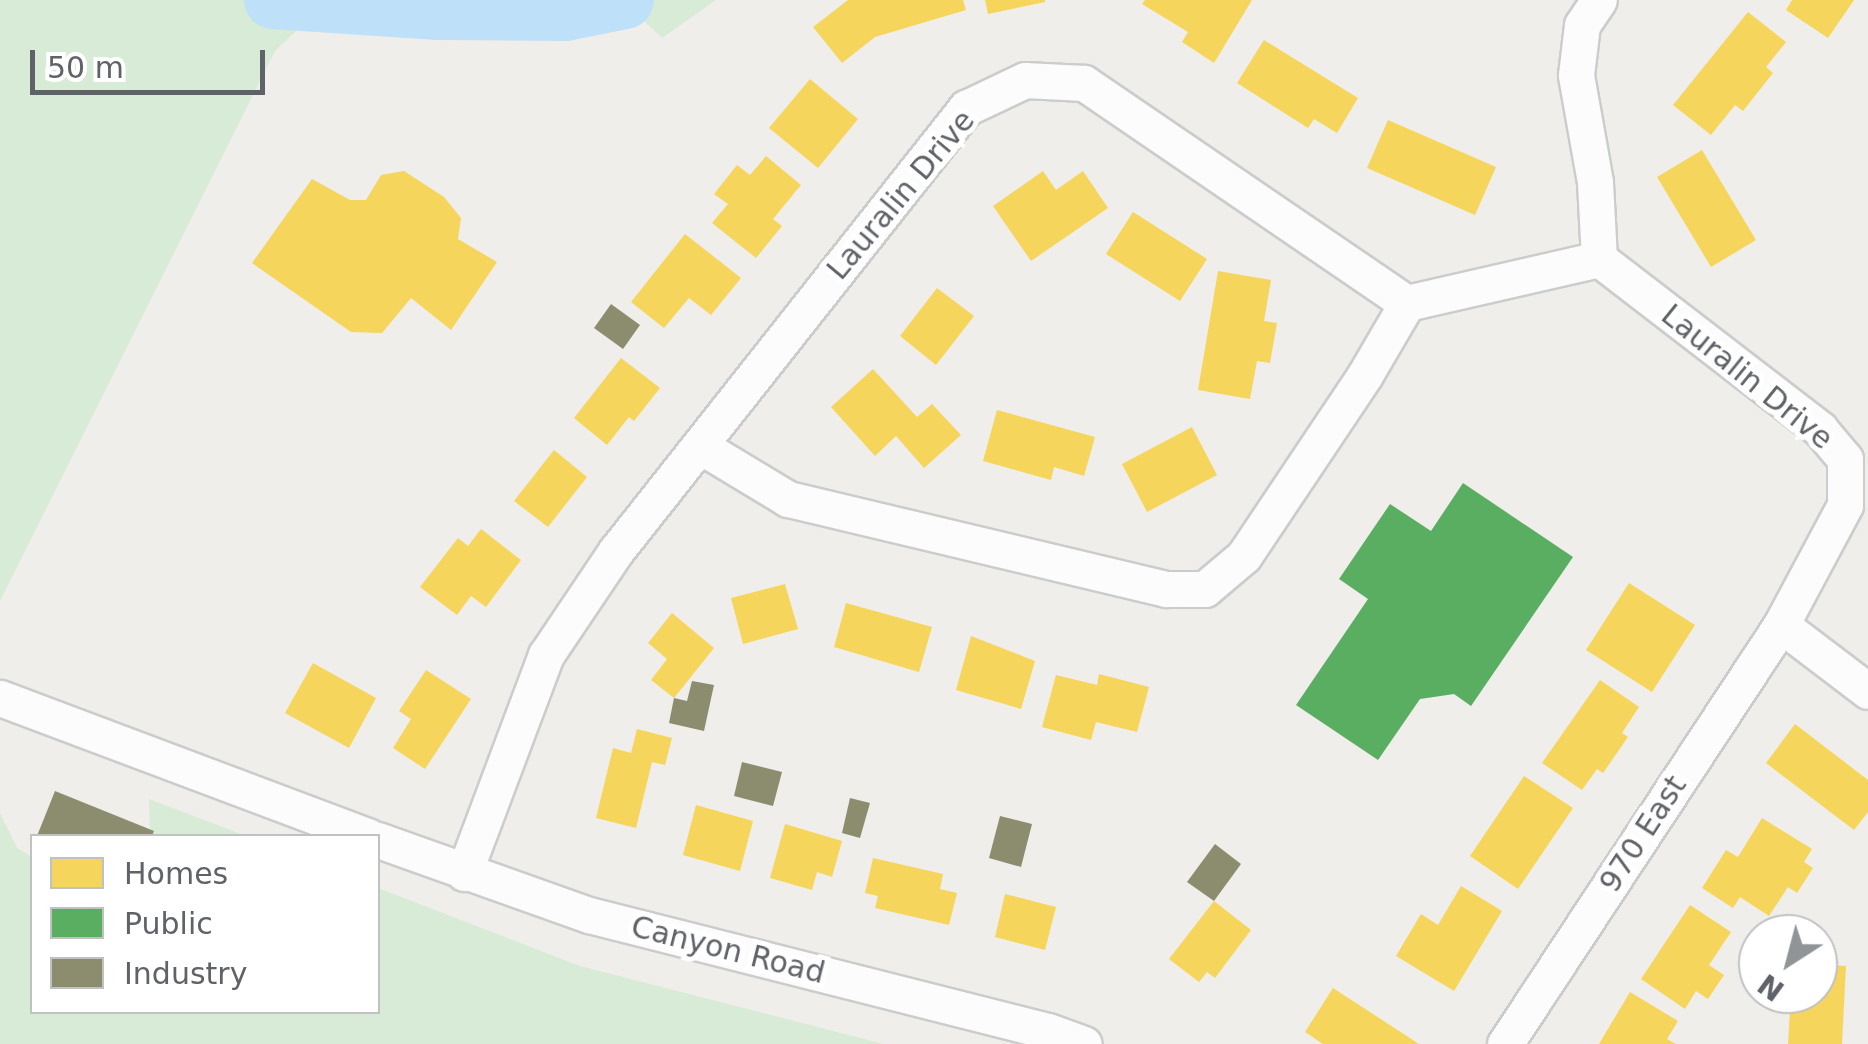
<!DOCTYPE html>
<html>
<head>
<meta charset="utf-8">
<style>
  body { margin:0 }
  #map { position:relative; width:1868px; height:1044px; overflow:hidden; background:#efeeea; font-family:"DejaVu Sans",sans-serif }
  div>[style] { position:absolute }
  .green>* { inset:0; background:#d8ebd6 }
  .homes>* { inset:0; background:#f6d55c }
  .public>* { inset:0; background:#5aae61 }
  .industry>* { inset:0; background:#8c8c6e }
  .river>* { height:58px; margin:-29px; padding:0 29px; transform-origin:29px; border-radius:29px; background:#bfe0f9 }
  .roads { filter:drop-shadow(2px 0 #cbcccc) drop-shadow(-2px 0 #cbcccc) drop-shadow(0 2px #cbcccc) drop-shadow(0 -2px #cbcccc) }
  .minor>* { height:35px; margin:-17.5px; padding:0 17.5px; transform-origin:17.5px; border-radius:17.5px; background:#fdfcfc }
  span { translate:-50% -50%; white-space:nowrap; text-align:center; line-height:1.15; -webkit-text-stroke:10px #fff; paint-order:stroke }
  .street-label { font-size:30px; color:#5f6368 }
  .legend { position:absolute; left:30px; top:834px; width:350px; height:180px; box-sizing:border-box; background:#fff; border:2px solid #bfc1c3; margin:0; padding:12px 18px; list-style:none; font-size:30px; color:#5f6368 }
  .legend li { display:flex; align-items:center; gap:20px; height:50px }
  .legend b { width:50px; border:2px solid #bfc1c3 }
  .north { position:absolute; left:1738px; top:914px; width:100px; height:100px; box-sizing:border-box; background:#fff; border:2px solid #bfc1c3; border-radius:50%; rotate:216deg; font-size:28px; font-weight:700; line-height:40px; text-align:center; color:#5f6368 }
  .north::after { content:''; display:block; margin:auto; width:35px; height:45px; background:#919496; clip-path:polygon(50% 0,100% 100%,50% 72%,0 100%) }
  .scale { position:absolute; left:30px; top:50px; width:235px; height:45px; box-sizing:border-box; border:5px solid #5f6368; border-top:0; padding-left:12px; font-size:30px; line-height:35px; white-space:nowrap; color:#5f6368; -webkit-text-stroke:8px #fff; paint-order:stroke }
</style>
</head>
<body>
<div id="map">
  <div class="green">
    <div style="clip-path:polygon(0 0,329px 0,275px 51px,0 601px)"></div>
    <div style="clip-path:polygon(622px 0,716px 0,662px 38px)"></div>
    <div style="clip-path:polygon(149px 799px,246px 836px,150px 836px)"></div>
    <div style="clip-path:polygon(0 813px,17px 848px,32px 857px,32px 1012px,378px 1012px,378px 888px,580px 966px,884px 1044px,0 1044px)"></div>
  </div>
  <div class="homes">
    <div style="clip-path:polygon(848px 0,963px 0,966px 10px,875px 37px,842px 63px,813px 27px)"></div>
    <div style="clip-path:polygon(985px 0,1045px 0,1045px 2px,988px 14px)"></div>
    <div style="clip-path:polygon(1145px 0,1252px 0,1214px 63px,1182px 42px,1188px 32px,1142px 4px)"></div>
    <div style="clip-path:polygon(1792px 0,1854px 0,1828px 38px,1786px 10px)"></div>
    <div style="clip-path:polygon(1748px 12px,1786px 42px,1766px 67px,1773px 73px,1743px 111px,1735px 105px,1711px 135px,1673px 105px)"></div>
    <div style="clip-path:polygon(1264px 40px,1358px 98px,1337px 133px,1314px 119px,1308px 128px,1237px 83px)"></div>
    <div style="clip-path:polygon(810px 79px,858px 119px,818px 168px,769px 128px)"></div>
    <div style="clip-path:polygon(1388px 120px,1496px 167px,1475px 215px,1367px 168px)"></div>
    <div style="clip-path:polygon(1702px 150px,1756px 240px,1711px 267px,1657px 177px)"></div>
    <div style="clip-path:polygon(766px 156px,801px 185px,773px 219px,782px 226px,756px 258px,712px 223px,728px 204px,714px 194px,737px 165px,750px 175px)"></div>
    <div style="clip-path:polygon(404px 171px,444px 197px,461px 218px,458px 239px,497px 262px,451px 330px,411px 298px,382px 333px,351px 332px,252px 263px,312px 179px,350px 200px,366px 200px,381px 175px)"></div>
    <div style="clip-path:polygon(1043px 171px,1056px 190px,1083px 171px,1108px 208px,1031px 261px,993px 206px)"></div>
    <div style="clip-path:polygon(1133px 212px,1207px 259px,1180px 301px,1106px 254px)"></div>
    <div style="clip-path:polygon(685px 234px,741px 278px,711px 315px,689px 298px,664px 328px,631px 302px)"></div>
    <div style="clip-path:polygon(1218px 271px,1271px 280px,1264px 321px,1277px 323px,1270px 363px,1257px 361px,1250px 399px,1198px 390px)"></div>
    <div style="clip-path:polygon(937px 288px,974px 316px,936px 365px,900px 336px)"></div>
    <div style="clip-path:polygon(621px 358px,660px 388px,634px 421px,629px 417px,607px 445px,574px 418px)"></div>
    <div style="clip-path:polygon(873px 369px,917px 417px,932px 404px,961px 435px,924px 468px,896px 436px,875px 456px,831px 407px)"></div>
    <div style="clip-path:polygon(997px 410px,1095px 437px,1084px 476px,1054px 467px,1051px 480px,983px 461px)"></div>
    <div style="clip-path:polygon(1192px 427px,1217px 475px,1147px 512px,1122px 464px)"></div>
    <div style="clip-path:polygon(554px 450px,587px 477px,548px 527px,514px 501px)"></div>
    <div style="clip-path:polygon(481px 529px,521px 560px,486px 607px,471px 596px,457px 615px,420px 587px,458px 538px,468px 546px)"></div>
    <div style="clip-path:polygon(1629px 583px,1695px 625px,1652px 692px,1586px 650px)"></div>
    <div style="clip-path:polygon(785px 584px,798px 629px,743px 644px,731px 598px)"></div>
    <div style="clip-path:polygon(846px 603px,932px 627px,919px 672px,834px 647px)"></div>
    <div style="clip-path:polygon(672px 613px,714px 648px,674px 698px,651px 680px,667px 659px,648px 643px)"></div>
    <div style="clip-path:polygon(971px 636px,1035px 661px,1021px 709px,956px 690px)"></div>
    <div style="clip-path:polygon(313px 663px,376px 698px,349px 748px,285px 713px)"></div>
    <div style="clip-path:polygon(426px 670px,471px 699px,425px 769px,393px 748px,411px 719px,399px 711px)"></div>
    <div style="clip-path:polygon(1099px 674px,1149px 687px,1137px 732px,1096px 722px,1091px 740px,1042px 727px,1056px 675px,1097px 685px)"></div>
    <div style="clip-path:polygon(1600px 680px,1639px 707px,1622px 733px,1628px 737px,1603px 773px,1597px 769px,1582px 790px,1542px 763px)"></div>
    <div style="clip-path:polygon(1795px 724px,1868px 780px,1868px 812px,1854px 830px,1766px 763px)"></div>
    <div style="clip-path:polygon(637px 729px,672px 738px,665px 765px,652px 762px,636px 828px,596px 818px,613px 748px,631px 753px)"></div>
    <div style="clip-path:polygon(1524px 776px,1573px 808px,1518px 889px,1470px 856px)"></div>
    <div style="clip-path:polygon(696px 805px,753px 821px,740px 871px,683px 855px)"></div>
    <div style="clip-path:polygon(1762px 818px,1812px 849px,1804px 862px,1813px 868px,1797px 893px,1788px 887px,1769px 916px,1740px 897px,1733px 908px,1702px 888px,1726px 850px,1738px 857px)"></div>
    <div style="clip-path:polygon(785px 824px,842px 841px,832px 877px,817px 872px,812px 890px,770px 878px)"></div>
    <div style="clip-path:polygon(873px 858px,943px 874px,940px 889px,957px 893px,949px 925px,875px 908px,878px 896px,865px 893px)"></div>
    <div style="clip-path:polygon(1461px 886px,1502px 911px,1454px 991px,1396px 956px,1421px 914px,1438px 925px)"></div>
    <div style="clip-path:polygon(1005px 894px,1056px 907px,1045px 950px,995px 937px)"></div>
    <div style="clip-path:polygon(1214px 901px,1251px 930px,1215px 978px,1207px 972px,1199px 982px,1169px 959px)"></div>
    <div style="clip-path:polygon(1690px 905px,1731px 932px,1709px 965px,1724px 975px,1708px 999px,1696px 991px,1685px 1009px,1641px 979px)"></div>
    <div style="clip-path:polygon(1818px 964px,1846px 966px,1842px 1044px,1788px 1044px,1791px 994px,1818px 994px)"></div>
    <div style="clip-path:polygon(1333px 988px,1419px 1044px,1323px 1044px,1305px 1032px)"></div>
    <div style="clip-path:polygon(1630px 992px,1678px 1021px,1667px 1039px,1676px 1044px,1599px 1044px)"></div>
  </div>
  <div class="public">
    <div style="clip-path:polygon(1463px 483px,1573px 557px,1471px 706px,1454px 694px,1420px 699px,1378px 760px,1296px 705px,1368px 599px,1339px 579px,1390px 504px,1431px 531px)"></div>
  </div>
  <div class="industry">
    <div style="clip-path:polygon(611px 304px,640px 325px,623px 349px,594px 328px)"></div>
    <div style="clip-path:polygon(692px 681px,714px 685px,704px 731px,669px 723px,674px 698px,687px 701px)"></div>
    <div style="clip-path:polygon(742px 762px,782px 772px,773px 806px,734px 796px)"></div>
    <div style="clip-path:polygon(55px 791px,154px 831px,152px 836px,37px 836px)"></div>
    <div style="clip-path:polygon(850px 798px,870px 803px,860px 838px,842px 833px)"></div>
    <div style="clip-path:polygon(1000px 816px,1032px 824px,1021px 867px,989px 858px)"></div>
    <div style="clip-path:polygon(1215px 844px,1241px 864px,1214px 901px,1187px 882px)"></div>
  </div>
  <div class="river">
    <div style="left:273px;top:0;width:166px;rotate:3.8deg"></div>
    <div style="left:439px;top:11px;width:126px;rotate:0.5deg"></div>
    <div style="left:565px;top:12px;width:61px;rotate:-11.3deg"></div>
  </div>
  <div class="roads">
    <div class="minor">
      <div style="left:1407px;top:303px;width:197px;rotate:-12.9deg"></div>
      <div style="left:1781px;top:625px;width:109px;rotate:37.2deg"></div>
      <div style="left:0;top:698px;width:393px;rotate:20.6deg"></div>
      <div style="left:378px;top:840px;width:224px;rotate:19.6deg"></div>
      <div style="left:589px;top:915px;width:473px;rotate:14.2deg"></div>
      <div style="left:1048px;top:1031px;width:38px;rotate:20deg"></div>
      <div style="left:464px;top:873px;width:233px;rotate:-69.4deg"></div>
      <div style="left:546px;top:655px;width:125px;rotate:-56.1deg"></div>
      <div style="left:616px;top:551px;width:565px;rotate:-51.69deg"></div>
      <div style="left:966px;top:108px;width:65px;rotate:-25.4deg"></div>
      <div style="left:1025px;top:80px;width:59px;rotate:2.9deg"></div>
      <div style="left:1084px;top:83px;width:391px;rotate:34.3deg"></div>
      <div style="left:1407px;top:303px;width:83px;rotate:120.3deg"></div>
      <div style="left:1365px;top:375px;width:218px;rotate:123.8deg"></div>
      <div style="left:1244px;top:556px;width:51px;rotate:139.8deg"></div>
      <div style="left:1205px;top:589px;width:39px;rotate:180deg"></div>
      <div style="left:1166px;top:589px;width:389px;rotate:-166.6deg"></div>
      <div style="left:788px;top:499px;width:103px;rotate:-148.9deg"></div>
      <div style="left:1505px;top:1044px;width:502px;rotate:-56.63deg"></div>
      <div style="left:1781px;top:625px;width:136px;rotate:-61.9deg"></div>
      <div style="left:1845px;top:505px;width:46px;rotate:-90deg"></div>
      <div style="left:1845px;top:459px;width:39px;rotate:-130deg"></div>
      <div style="left:1820px;top:429px;width:279px;rotate:-142.4deg"></div>
      <div style="left:1599px;top:259px;width:77px;rotate:-93deg"></div>
      <div style="left:1595px;top:182px;width:109px;rotate:-100.1deg"></div>
      <div style="left:1576px;top:75px;width:50px;rotate:-83.2deg"></div>
      <div style="left:1582px;top:25px;width:30px;rotate:-56deg"></div>
    </div>
  </div>
  <div class="street-label">
    <span style="left:901px;top:195px;rotate:-50deg">Lauralin Drive</span>
    <span style="left:1747px;top:377px;rotate:39deg">Lauralin Drive</span>
    <span style="left:1643px;top:834px;rotate:-57deg">970 East</span>
    <span style="left:728px;top:950px;rotate:14deg">Canyon Road</span>
  </div>
  <ul class="legend">
  <li><b style="height:28px;background:#f6d55c"></b>Homes</li>
  <li><b style="height:28px;background:#5aae61"></b>Public</li>
  <li><b style="height:28px;background:#8c8c6e"></b>Industry</li>
  </ul>
  <div class="north">N</div>
  <div class="scale">50 m</div>
</div>
</body>
</html>
